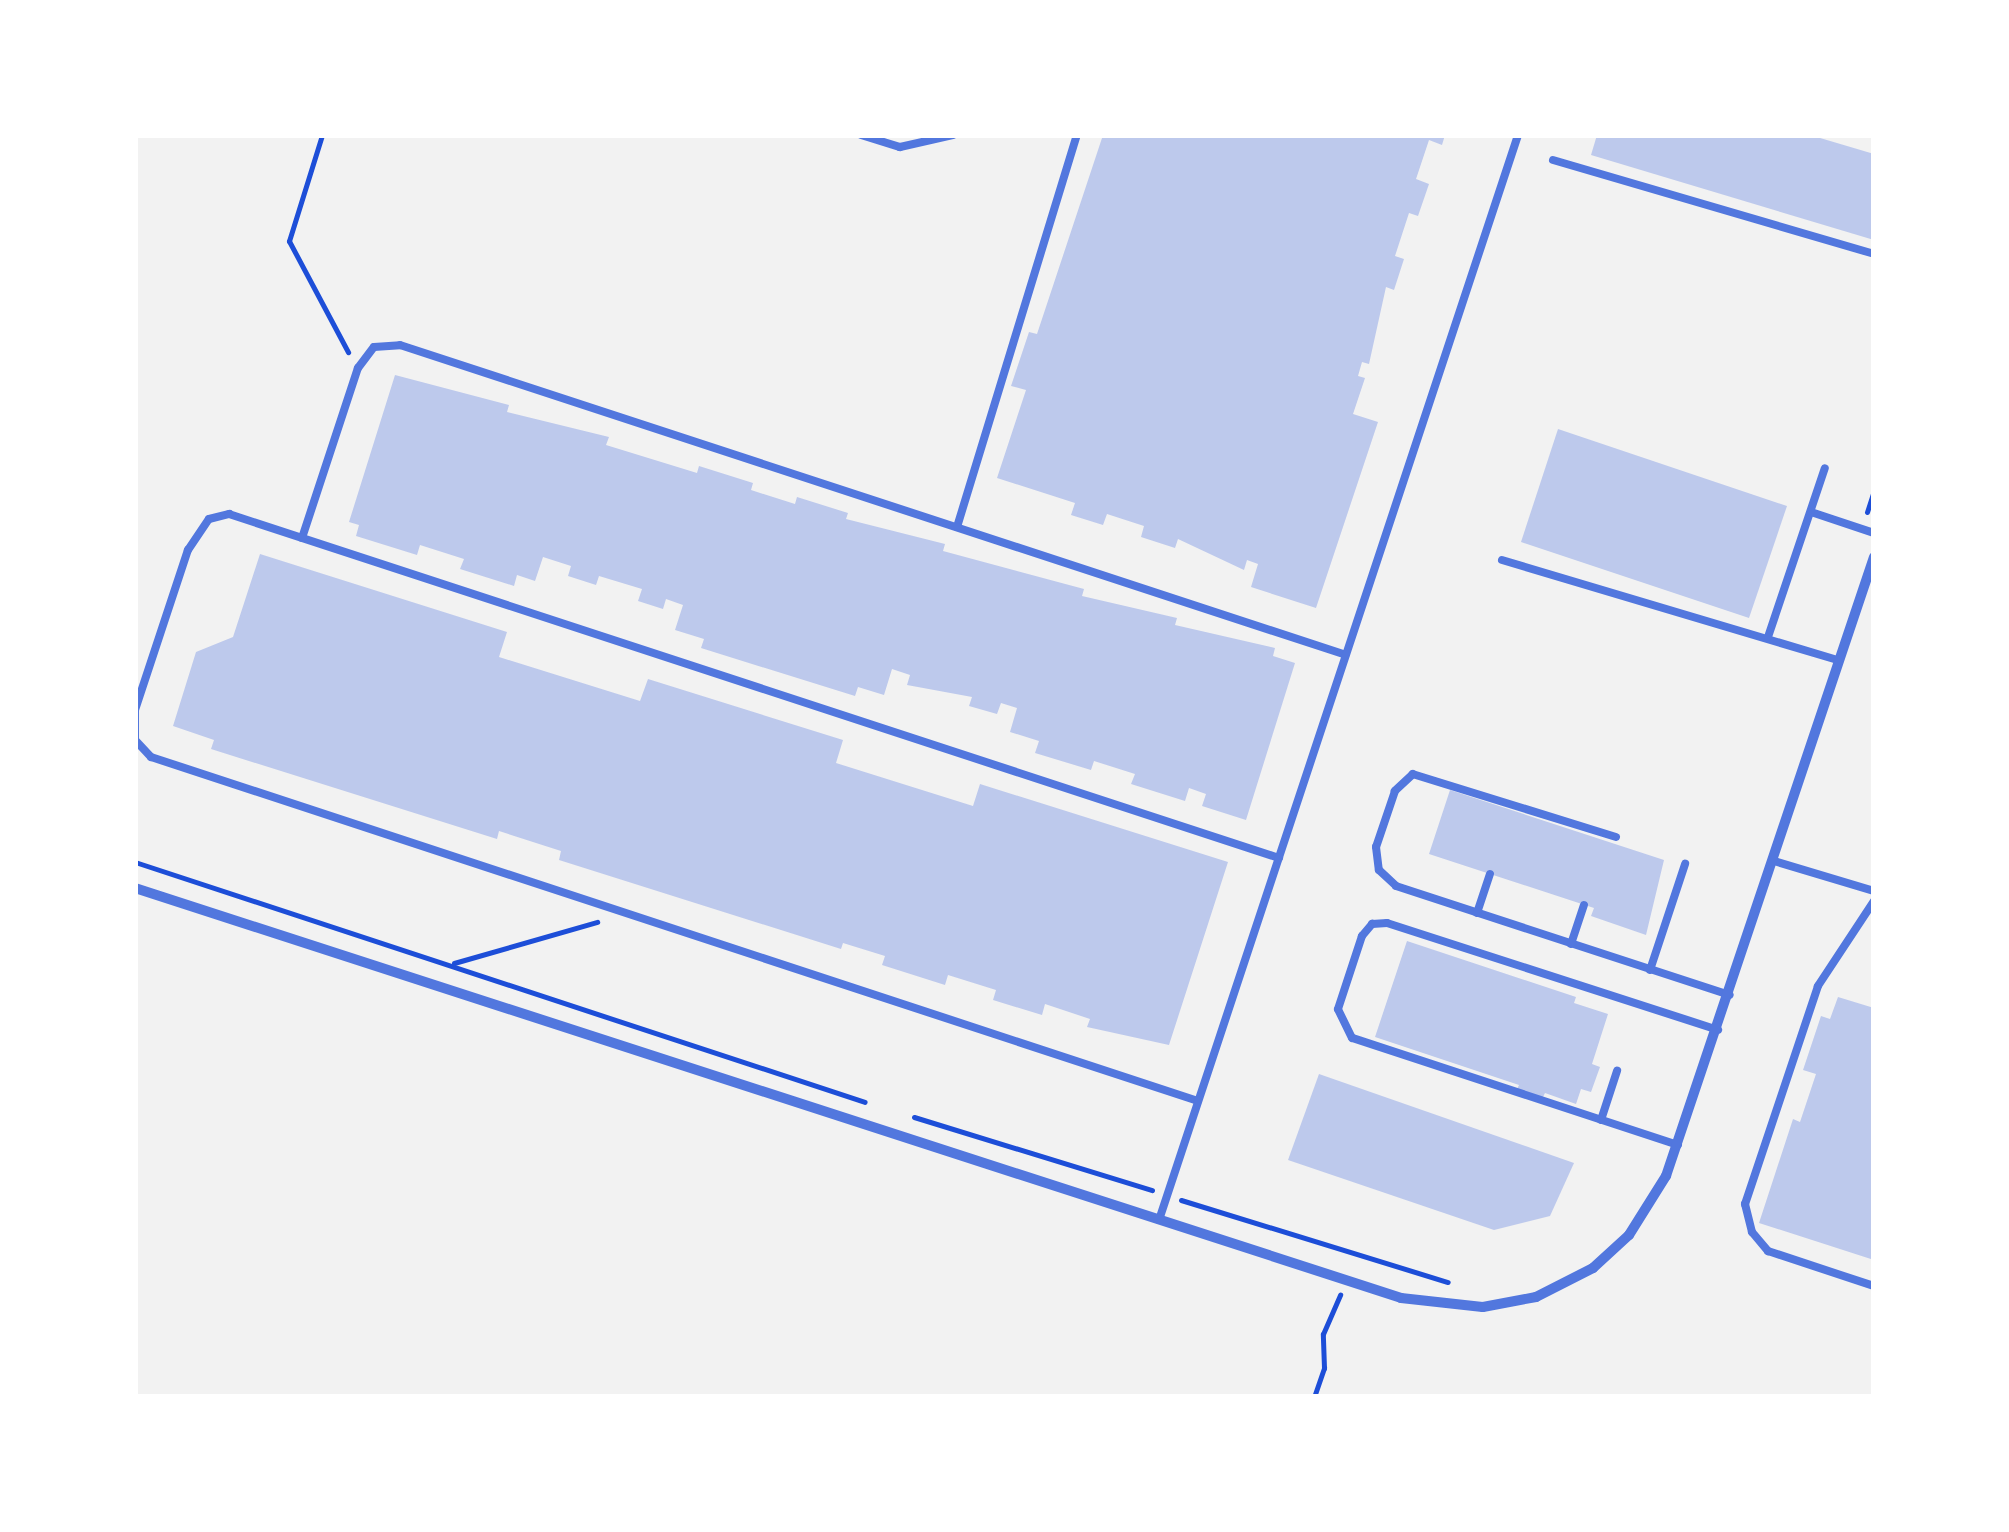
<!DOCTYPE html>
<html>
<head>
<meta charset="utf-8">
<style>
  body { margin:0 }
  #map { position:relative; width:2009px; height:1532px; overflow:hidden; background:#f2f2f2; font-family:"Playfair Display",serif }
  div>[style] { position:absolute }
  .building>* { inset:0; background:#bdc9ec }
  .path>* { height:5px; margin:-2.5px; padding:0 2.5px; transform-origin:2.5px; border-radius:2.5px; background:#1d4ed8 }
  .service>* { height:8px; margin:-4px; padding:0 4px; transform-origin:4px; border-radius:4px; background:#5277de }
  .minor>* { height:10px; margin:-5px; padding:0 5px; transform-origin:5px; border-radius:5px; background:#5277de }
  span { translate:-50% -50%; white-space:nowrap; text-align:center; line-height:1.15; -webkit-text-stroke:10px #fff; paint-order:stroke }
  .frame { position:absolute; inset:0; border:138px solid #fff; pointer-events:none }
</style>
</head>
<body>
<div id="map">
  <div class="building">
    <div style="clip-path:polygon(1103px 135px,1445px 135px,1442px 145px,1429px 140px,1416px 179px,1429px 184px,1418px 216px,1409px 213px,1395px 256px,1404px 259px,1394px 290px,1386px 287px,1369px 364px,1362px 362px,1358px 376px,1365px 378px,1353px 414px,1378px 422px,1316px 608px,1251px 587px,1258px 564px,1247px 560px,1244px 570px,1178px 539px,1175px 548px,1141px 537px,1144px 526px,1107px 514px,1103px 525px,1071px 515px,1075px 503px,997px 478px,1026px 390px,1011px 386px,1029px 332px,1037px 334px)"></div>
    <div style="clip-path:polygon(1597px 135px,1810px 135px,1874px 154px,1874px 240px,1591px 155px)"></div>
    <div style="clip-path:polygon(395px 375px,509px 405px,507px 412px,609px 437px,606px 445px,697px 473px,699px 466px,753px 483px,751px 490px,795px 504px,797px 497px,848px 513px,846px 519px,945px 544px,943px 551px,1084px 589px,1082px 596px,1177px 618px,1175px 625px,1275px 648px,1273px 656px,1295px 663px,1246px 820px,1202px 806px,1206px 794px,1189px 788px,1185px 801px,1131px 784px,1135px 774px,1094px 761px,1091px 770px,1035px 753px,1039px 741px,1010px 732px,1017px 708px,1001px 703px,997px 714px,969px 706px,972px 697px,907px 685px,910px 675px,892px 669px,884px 695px,858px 687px,855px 696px,701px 648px,704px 639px,675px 630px,683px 605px,666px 599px,663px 609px,638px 601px,642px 589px,599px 576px,596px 585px,568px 576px,571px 566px,543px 557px,535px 581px,517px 575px,514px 586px,460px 569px,464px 559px,420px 545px,417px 555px,356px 536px,359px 525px,349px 522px)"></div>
    <div style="clip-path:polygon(1558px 429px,1787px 506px,1749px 618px,1521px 542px)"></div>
    <div style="clip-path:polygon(260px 554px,507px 632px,499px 657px,640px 701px,648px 679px,843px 740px,836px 763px,973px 806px,980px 784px,1228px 862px,1169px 1045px,1087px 1027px,1090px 1019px,1045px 1004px,1042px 1015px,993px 1000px,996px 990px,948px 975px,945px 985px,882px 965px,885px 956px,843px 943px,841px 949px,559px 860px,561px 851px,499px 831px,497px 839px,211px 749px,214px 740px,173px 726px,196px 652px,233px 637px)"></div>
    <div style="clip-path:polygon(1450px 790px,1664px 860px,1646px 935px,1591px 916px,1594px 908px,1429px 854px)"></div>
    <div style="clip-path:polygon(1407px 941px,1576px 997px,1574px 1003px,1608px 1014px,1592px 1064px,1600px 1067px,1591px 1092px,1581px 1089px,1576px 1104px,1545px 1093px,1542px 1099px,1516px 1091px,1519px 1085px,1375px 1037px)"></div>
    <div style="clip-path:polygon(1838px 997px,1874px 1008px,1874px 1260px,1759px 1223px,1793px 1119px,1800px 1122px,1816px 1074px,1803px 1070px,1821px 1016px,1830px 1019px)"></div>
    <div style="clip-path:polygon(1319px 1074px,1574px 1163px,1550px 1216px,1494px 1230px,1288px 1160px)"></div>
  </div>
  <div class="path">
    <div style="left:322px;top:135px;width:111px;rotate:107.3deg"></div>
    <div style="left:289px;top:241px;width:126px;rotate:62deg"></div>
    <div style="left:1867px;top:512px;width:22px;rotate:-72deg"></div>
    <div style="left:135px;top:862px;width:768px;rotate:18.2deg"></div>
    <div style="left:454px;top:963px;width:149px;rotate:-16deg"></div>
    <div style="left:914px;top:1117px;width:249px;rotate:17.1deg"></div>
    <div style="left:1181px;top:1200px;width:279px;rotate:17.1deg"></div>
    <div style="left:1314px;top:1397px;width:31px;rotate:-71deg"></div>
    <div style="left:1324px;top:1368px;width:34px;rotate:-92deg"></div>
    <div style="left:1323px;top:1334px;width:43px;rotate:-66.4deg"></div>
  </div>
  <div class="service">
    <div style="left:861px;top:135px;width:41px;rotate:17.1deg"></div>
    <div style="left:900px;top:147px;width:54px;rotate:-12.8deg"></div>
    <div style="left:1553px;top:160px;width:334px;rotate:16.3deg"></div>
    <div style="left:1811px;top:512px;width:66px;rotate:18.4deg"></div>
    <div style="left:957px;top:527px;width:410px;rotate:-73deg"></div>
    <div style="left:302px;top:538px;width:179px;rotate:-71.8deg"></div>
    <div style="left:358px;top:368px;width:26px;rotate:-53deg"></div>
    <div style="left:374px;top:347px;width:26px;rotate:-4deg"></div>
    <div style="left:400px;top:345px;width:995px;rotate:18.14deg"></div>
    <div style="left:1502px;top:560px;width:351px;rotate:16.6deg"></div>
    <div style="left:1768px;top:637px;width:178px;rotate:-71.4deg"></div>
    <div style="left:1616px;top:837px;width:213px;rotate:-162.8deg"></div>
    <div style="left:1413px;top:774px;width:25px;rotate:137deg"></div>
    <div style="left:1395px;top:791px;width:59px;rotate:108.7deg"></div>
    <div style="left:1376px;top:847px;width:23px;rotate:83deg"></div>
    <div style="left:1379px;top:870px;width:23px;rotate:43deg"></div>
    <div style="left:1396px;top:886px;width:351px;rotate:18.1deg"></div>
    <div style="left:1774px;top:861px;width:104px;rotate:16.7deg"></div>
    <div style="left:1874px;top:901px;width:102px;rotate:123.4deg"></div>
    <div style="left:1818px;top:986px;width:230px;rotate:108.5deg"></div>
    <div style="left:1745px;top:1204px;width:29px;rotate:76deg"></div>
    <div style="left:1752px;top:1232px;width:25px;rotate:50deg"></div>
    <div style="left:1768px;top:1251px;width:112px;rotate:18.3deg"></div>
    <div style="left:1477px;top:913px;width:41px;rotate:-71.6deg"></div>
    <div style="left:1571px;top:944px;width:41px;rotate:-71.6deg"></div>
    <div style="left:1650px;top:970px;width:112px;rotate:-71.7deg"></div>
    <div style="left:1198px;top:1101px;width:1102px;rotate:-161.81deg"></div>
    <div style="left:151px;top:757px;width:23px;rotate:-133deg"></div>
    <div style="left:135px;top:740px;width:30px;rotate:-90deg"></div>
    <div style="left:135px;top:710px;width:169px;rotate:-71.7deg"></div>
    <div style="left:188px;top:550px;width:37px;rotate:-56deg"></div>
    <div style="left:209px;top:519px;width:21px;rotate:-14deg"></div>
    <div style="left:229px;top:514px;width:1105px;rotate:18.14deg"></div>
    <div style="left:1601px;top:1120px;width:52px;rotate:-71.9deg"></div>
    <div style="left:1678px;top:1145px;width:343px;rotate:-161.8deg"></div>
    <div style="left:1352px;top:1038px;width:32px;rotate:-116deg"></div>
    <div style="left:1338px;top:1009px;width:77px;rotate:-71.8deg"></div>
    <div style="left:1362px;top:936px;width:16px;rotate:-50deg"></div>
    <div style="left:1372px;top:924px;width:15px;rotate:-4deg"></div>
    <div style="left:1387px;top:923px;width:348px;rotate:17.9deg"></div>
    <div style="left:1159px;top:1220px;width:1143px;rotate:-71.69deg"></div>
  </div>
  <div class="minor">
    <div style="left:135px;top:888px;width:1331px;rotate:17.94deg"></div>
    <div style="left:1401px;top:1298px;width:82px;rotate:6.3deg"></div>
    <div style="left:1483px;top:1307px;width:54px;rotate:-10.7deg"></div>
    <div style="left:1536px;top:1297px;width:64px;rotate:-27deg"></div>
    <div style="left:1593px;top:1268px;width:49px;rotate:-42.5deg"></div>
    <div style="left:1629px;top:1235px;width:70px;rotate:-57.9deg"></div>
    <div style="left:1666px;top:1176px;width:653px;rotate:-71.43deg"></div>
  </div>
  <div class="frame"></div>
</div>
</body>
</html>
